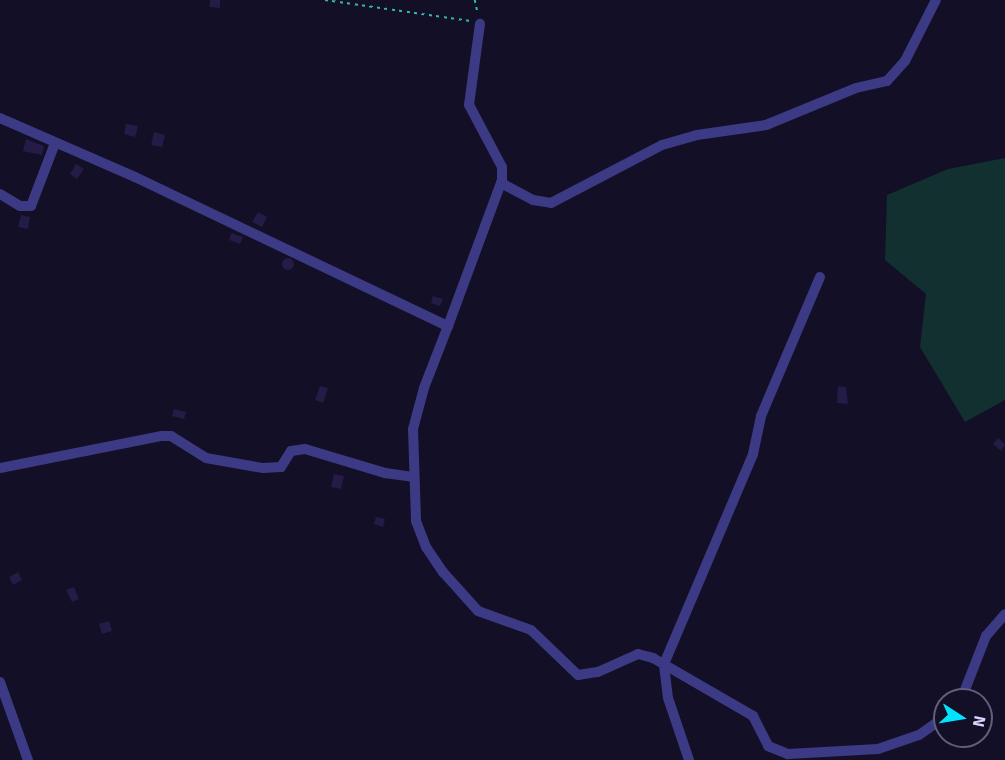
<!DOCTYPE html>
<html>
<head>
<meta charset="utf-8">
<style>
  body { margin:0 }
  #map { position:relative; width:1005px; height:760px; overflow:hidden; background:#130f26; font-family:Signika,sans-serif }
  div>[style] { position:absolute }
  .green>* { inset:0; background:#12302f }
  .building>* { inset:0; background:#241b47 }
  .round { border-radius:50% }
  .path>* { height:1.5px; margin-top:-0.75px; transform-origin:0; background:repeating-linear-gradient(90deg,#2fb8b0 0 3px,transparent 0 7.5px) }
  .minor>* { height:10px; margin:-5px; padding:0 5px; transform-origin:5px; border-radius:5px; background:#3d3a85 }
  span { translate:-50% -50%; white-space:nowrap; text-align:center; line-height:1.15; -webkit-text-stroke:4.5px #130f26; paint-order:stroke }
  .north { position:absolute; left:933px; top:688px; width:60px; height:60px; box-sizing:border-box; background:#130f26; border:2px solid #625e7d; border-radius:50%; rotate:102deg; font-size:16px; font-weight:700; line-height:24px; text-align:center; color:#d9d4ff }
  .north::after { content:''; display:block; margin:auto; width:21px; height:27px; background:#00e5ff; clip-path:polygon(50% 0,100% 100%,50% 72%,0 100%) }
</style>
</head>
<body>
<div id="map">
  <div class="green">
    <div style="clip-path:polygon(1005px 158px,1005px 400px,965px 422px,920px 347px,926px 294px,885px 260px,887px 195px,948px 169px)"></div>
  </div>
  <div class="building">
    <div style="clip-path:polygon(210px 0,220px 0,220px 8px,210px 7px)"></div>
    <div style="clip-path:polygon(126px 124px,138px 126px,135px 137px,124px 134px)"></div>
    <div style="clip-path:polygon(154px 132px,165px 135px,162px 147px,151px 145px)"></div>
    <div style="clip-path:polygon(26px 139px,44px 146px,42px 155px,23px 151px)"></div>
    <div style="clip-path:polygon(76px 164px,84px 169px,77px 179px,70px 174px)"></div>
    <div style="clip-path:polygon(258px 212px,267px 217px,262px 227px,252px 222px)"></div>
    <div style="clip-path:polygon(21px 215px,30px 217px,28px 229px,18px 227px)"></div>
    <div style="clip-path:polygon(231px 233px,243px 237px,240px 244px,229px 240px)"></div>
    <div class="round" style="left:282px;top:258px;width:12px;height:12px"></div>
    <div style="clip-path:polygon(433px 296px,443px 299px,440px 306px,431px 303px)"></div>
    <div style="clip-path:polygon(320px 386px,328px 388px,323px 403px,315px 400px)"></div>
    <div style="clip-path:polygon(838px 386px,846px 387px,848px 404px,837px 403px)"></div>
    <div style="clip-path:polygon(174px 409px,186px 412px,184px 419px,172px 416px)"></div>
    <div style="clip-path:polygon(998px 438px,1005px 444px,1001px 451px,993px 444px)"></div>
    <div style="clip-path:polygon(334px 474px,344px 476px,341px 489px,331px 487px)"></div>
    <div style="clip-path:polygon(376px 517px,385px 519px,383px 527px,374px 524px)"></div>
    <div style="clip-path:polygon(18px 572px,22px 580px,13px 585px,9px 577px)"></div>
    <div style="clip-path:polygon(74px 587px,79px 599px,72px 602px,66px 590px)"></div>
    <div style="clip-path:polygon(109px 621px,112px 631px,102px 634px,99px 624px)"></div>
  </div>
  <div class="path">
    <div style="left:325px;top:0;width:147px;rotate:8.2deg"></div>
    <div style="left:475px;top:0;width:14px;rotate:78deg"></div>
  </div>
  <div class="minor">
    <div style="left:0;top:118px;width:147px;rotate:23.6deg"></div>
    <div style="left:135px;top:177px;width:347px;rotate:25.5deg"></div>
    <div style="left:448px;top:326px;width:156px;rotate:-69.7deg"></div>
    <div style="left:502px;top:180px;width:13px;rotate:-90deg"></div>
    <div style="left:502px;top:167px;width:70px;rotate:-118deg"></div>
    <div style="left:469px;top:105px;width:82px;rotate:-82.3deg"></div>
    <div style="left:501px;top:183px;width:36px;rotate:28deg"></div>
    <div style="left:533px;top:200px;width:18px;rotate:9deg"></div>
    <div style="left:551px;top:203px;width:125px;rotate:-27.6deg"></div>
    <div style="left:662px;top:145px;width:36px;rotate:-16deg"></div>
    <div style="left:697px;top:135px;width:70px;rotate:-8.2deg"></div>
    <div style="left:766px;top:125px;width:97px;rotate:-22.3deg"></div>
    <div style="left:856px;top:88px;width:32px;rotate:-13deg"></div>
    <div style="left:887px;top:81px;width:27px;rotate:-48deg"></div>
    <div style="left:905px;top:61px;width:68px;rotate:-63.1deg"></div>
    <div style="left:0;top:194px;width:23px;rotate:31deg"></div>
    <div style="left:20px;top:206px;width:11px"></div>
    <div style="left:31px;top:206px;width:67px;rotate:-69.1deg"></div>
    <div style="left:448px;top:326px;width:66px;rotate:111.2deg"></div>
    <div style="left:424px;top:388px;width:42px;rotate:105deg"></div>
    <div style="left:413px;top:429px;width:92px;rotate:88.1deg"></div>
    <div style="left:416px;top:521px;width:28px;rotate:69deg"></div>
    <div style="left:426px;top:547px;width:30px;rotate:56deg"></div>
    <div style="left:443px;top:572px;width:52px;rotate:48.1deg"></div>
    <div style="left:478px;top:611px;width:56px;rotate:19.7deg"></div>
    <div style="left:531px;top:630px;width:65px;rotate:43.8deg"></div>
    <div style="left:578px;top:675px;width:20px;rotate:-9deg"></div>
    <div style="left:598px;top:672px;width:44px;rotate:-24.2deg"></div>
    <div style="left:638px;top:654px;width:16px;rotate:15deg"></div>
    <div style="left:653px;top:658px;width:116px;rotate:30.1deg"></div>
    <div style="left:753px;top:716px;width:34px;rotate:63deg"></div>
    <div style="left:768px;top:746px;width:22px;rotate:22deg"></div>
    <div style="left:788px;top:754px;width:90px;rotate:-3.2deg"></div>
    <div style="left:878px;top:749px;width:43px;rotate:-18.9deg"></div>
    <div style="left:919px;top:735px;width:32px;rotate:-35deg"></div>
    <div style="left:0;top:468px;width:165px;rotate:-11.2deg"></div>
    <div style="left:162px;top:436px;width:9px"></div>
    <div style="left:171px;top:436px;width:41px;rotate:32.2deg"></div>
    <div style="left:206px;top:458px;width:58px;rotate:10deg"></div>
    <div style="left:263px;top:468px;width:18px;rotate:-3deg"></div>
    <div style="left:281px;top:467px;width:19px;rotate:-58deg"></div>
    <div style="left:291px;top:451px;width:14px;rotate:-8deg"></div>
    <div style="left:305px;top:449px;width:84px;rotate:16.7deg"></div>
    <div style="left:385px;top:473px;width:28px;rotate:8deg"></div>
    <div style="left:0;top:682px;width:83px;rotate:70.3deg"></div>
    <div style="left:961px;top:700px;width:69px;rotate:-68.7deg"></div>
    <div style="left:986px;top:636px;width:29px;rotate:-49deg"></div>
    <div style="left:689px;top:760px;width:65px;rotate:-108.7deg"></div>
    <div style="left:668px;top:698px;width:34px;rotate:-97deg"></div>
    <div style="left:664px;top:664px;width:228px;rotate:-67deg"></div>
    <div style="left:753px;top:454px;width:39px;rotate:-78deg"></div>
    <div style="left:761px;top:416px;width:151px;rotate:-67deg"></div>
  </div>
  <div class="north">N</div>
</div>
</body>
</html>
